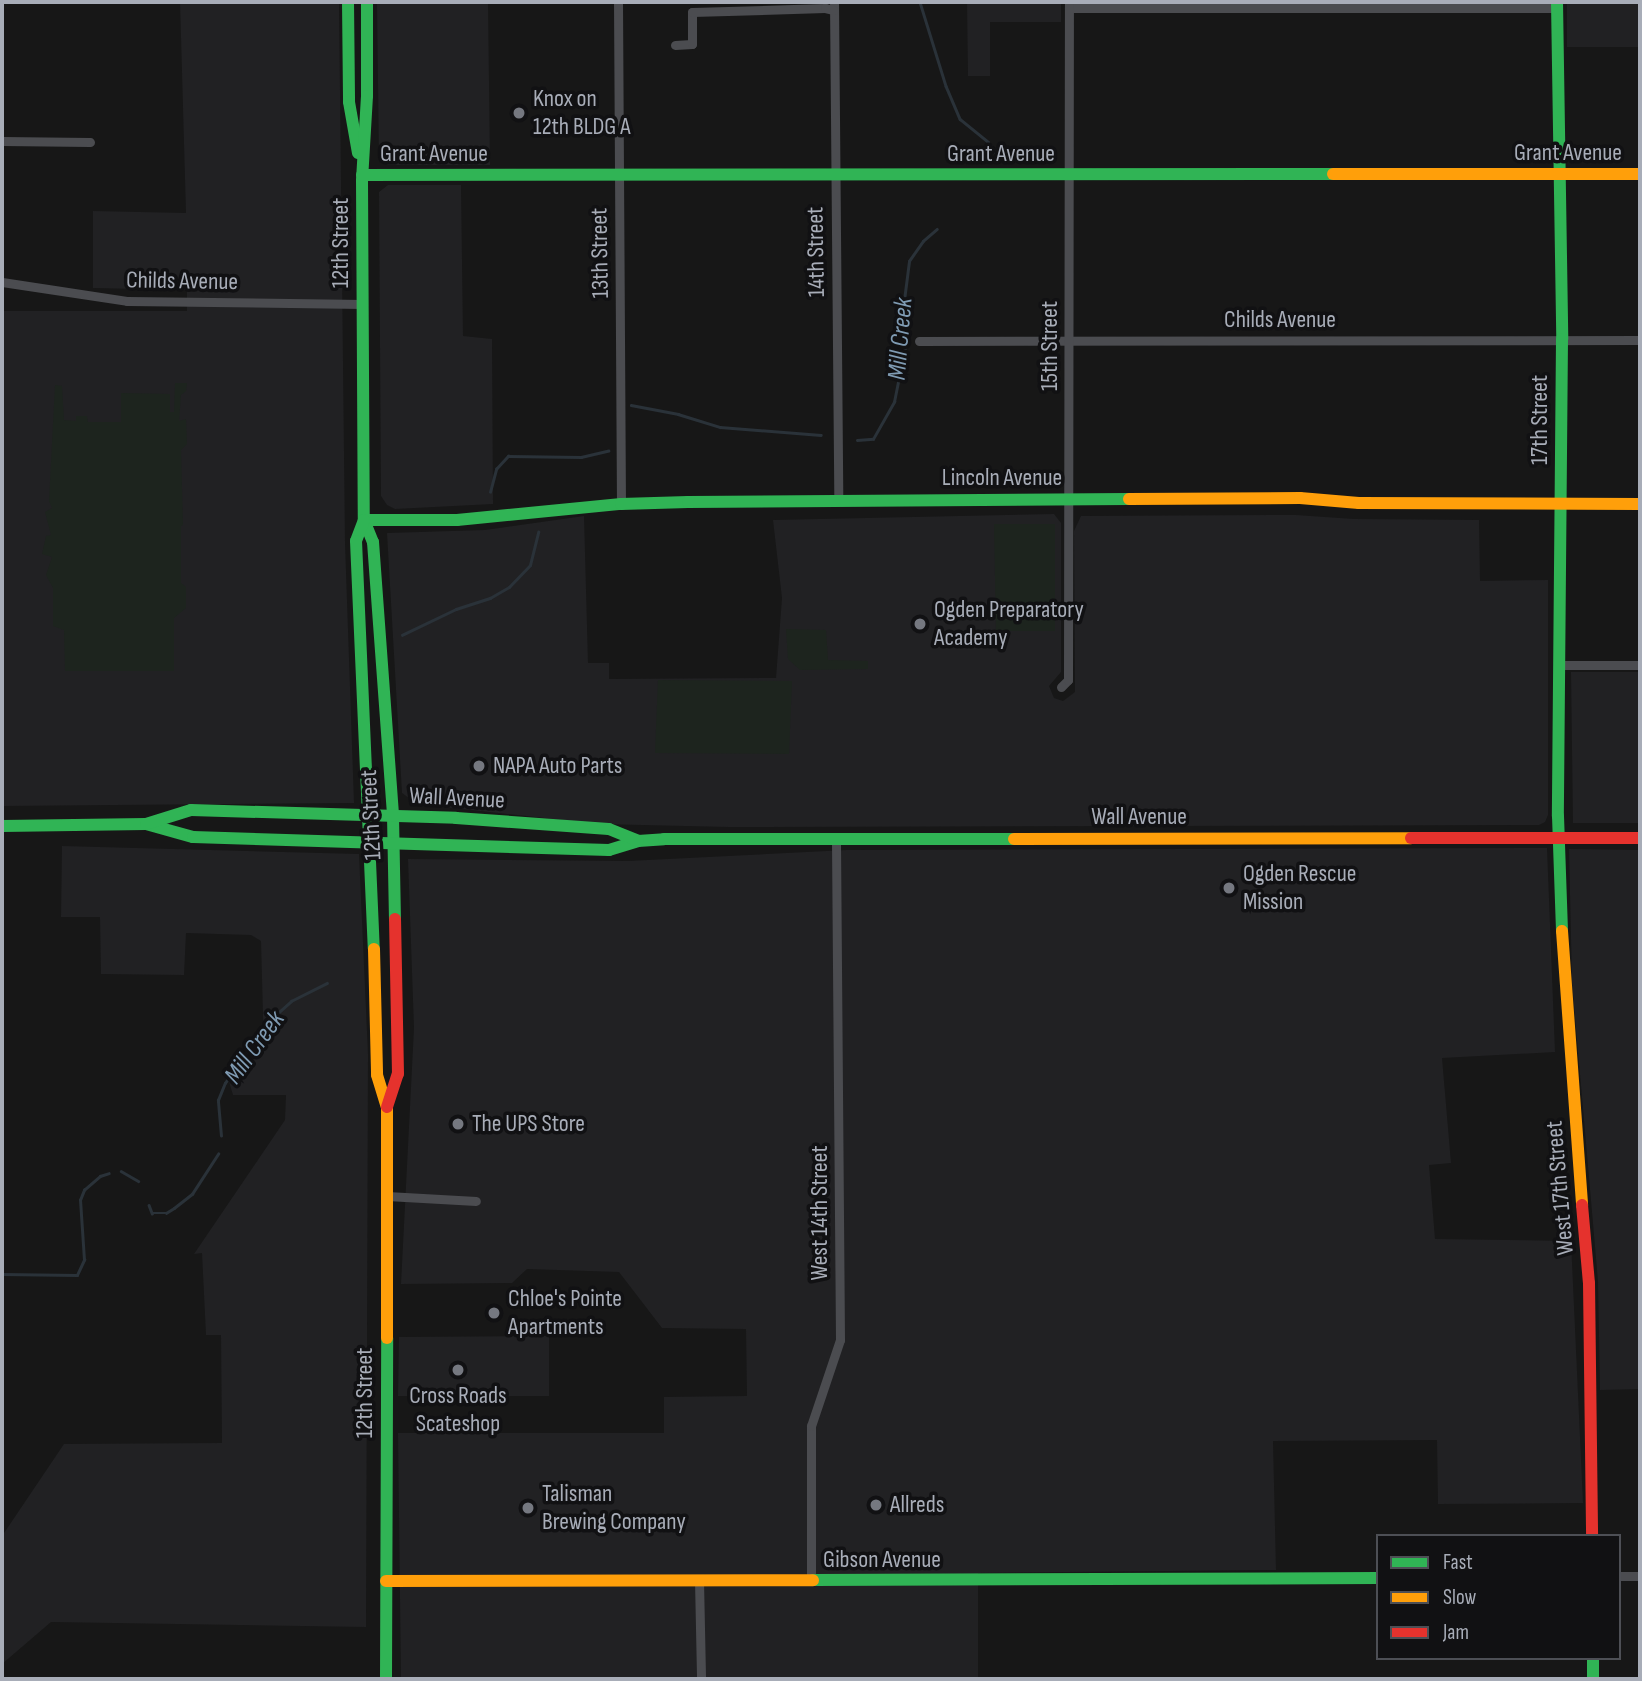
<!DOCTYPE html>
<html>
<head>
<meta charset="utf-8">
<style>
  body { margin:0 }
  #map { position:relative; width:1642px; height:1681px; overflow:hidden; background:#171717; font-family:"Sofia Sans Condensed",sans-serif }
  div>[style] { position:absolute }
  .built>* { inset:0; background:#212123 }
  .green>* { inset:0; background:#1d241e }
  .stream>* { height:2.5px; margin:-1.25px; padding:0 1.25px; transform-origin:1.25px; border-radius:1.25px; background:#2a3239 }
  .street>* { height:9px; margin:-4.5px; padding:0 4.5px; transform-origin:4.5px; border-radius:4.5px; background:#4b4c50 }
  .fast>* { height:12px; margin:-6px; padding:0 6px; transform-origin:6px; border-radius:6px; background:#30b455 }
  .slow>* { height:12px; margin:-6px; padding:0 6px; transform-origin:6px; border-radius:6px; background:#ff9f0a }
  .jam>* { height:12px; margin:-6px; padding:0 6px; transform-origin:6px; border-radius:6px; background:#e5322d }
  .dots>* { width:19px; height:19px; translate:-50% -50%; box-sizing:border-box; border:4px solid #111113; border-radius:50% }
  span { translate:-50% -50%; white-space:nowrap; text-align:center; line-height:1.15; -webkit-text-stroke:7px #111113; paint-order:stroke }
  .poi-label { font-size:24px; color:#a8adb8 }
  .left { translate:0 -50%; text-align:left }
  .street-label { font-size:24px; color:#a8adb8 }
  .water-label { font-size:26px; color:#7f9bb3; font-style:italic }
  .frame { position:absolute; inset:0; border:4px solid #a8adb8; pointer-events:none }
  .legend { position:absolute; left:1376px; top:1534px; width:245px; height:126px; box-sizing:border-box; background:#111113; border:2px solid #4d4f55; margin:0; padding:9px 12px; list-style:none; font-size:21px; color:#a8adb8 }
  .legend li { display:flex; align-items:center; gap:14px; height:35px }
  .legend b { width:35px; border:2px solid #4d4f55 }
</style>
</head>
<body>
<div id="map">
  <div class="built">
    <div style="clip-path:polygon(180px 2px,339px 2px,345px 543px,354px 803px,2px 806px,2px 311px,187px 311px,187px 290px,93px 288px,93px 211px,186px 213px)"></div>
    <div style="clip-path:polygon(377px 2px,488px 2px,490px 165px,389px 165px,379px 161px)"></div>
    <div style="clip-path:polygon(967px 2px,1061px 2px,1061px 22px,990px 22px,990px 76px,968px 76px)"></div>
    <div style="clip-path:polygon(1567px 2px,1640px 2px,1640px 47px,1567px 47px)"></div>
    <div style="clip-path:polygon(388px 185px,461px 185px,463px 336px,492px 339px,493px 504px,395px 509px,387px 505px,381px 496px,379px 192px)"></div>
    <div style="clip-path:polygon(1054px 514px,1061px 523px,1061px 672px,1049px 686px,1054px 698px,1063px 701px,1075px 692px,1074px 531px,1081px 516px,1296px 515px,1354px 519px,1479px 520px,1480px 581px,1548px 580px,1548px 815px,1545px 822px,1539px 825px,729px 827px,599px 824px,417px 804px,402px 793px,387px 533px,485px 530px,584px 516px,588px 663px,609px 663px,609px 679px,776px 678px,782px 598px,773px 520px)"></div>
    <div style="clip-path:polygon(1571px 672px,1640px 672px,1640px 823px,1573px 823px)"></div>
    <div style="clip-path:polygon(62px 846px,359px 854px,368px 1054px,366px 1627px,51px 1622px,2px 1664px,2px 1536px,64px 1444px,222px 1443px,221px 1335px,206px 1335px,202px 1253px,194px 1254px,285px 1120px,286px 1095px,233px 1095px,227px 1075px,264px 1053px,261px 941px,251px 935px,186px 933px,184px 975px,101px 974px,100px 917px,61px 917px)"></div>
    <div style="clip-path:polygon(1547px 848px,1555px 1052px,1442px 1058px,1451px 1163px,1429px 1165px,1435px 1239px,1571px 1241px,1583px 1503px,1438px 1504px,1437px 1440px,1273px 1441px,1276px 1570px,978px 1573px,978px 1679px,401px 1679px,398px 1433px,664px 1433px,664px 1397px,747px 1396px,746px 1329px,662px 1328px,619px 1272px,527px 1269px,512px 1283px,401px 1284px,414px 1028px,408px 859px,628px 861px,847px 850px)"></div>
    <div style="clip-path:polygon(1569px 849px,1640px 850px,1640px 1389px,1600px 1390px,1598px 1281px,1572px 982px)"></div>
    <div style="clip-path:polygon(549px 1336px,549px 1396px,398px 1396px,399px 1337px)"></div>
  </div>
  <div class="green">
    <div style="clip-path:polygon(175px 383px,187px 383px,186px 391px,181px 395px,179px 421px,186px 419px,187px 444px,181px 450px,183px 525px,181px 526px,181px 583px,186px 587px,186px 608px,174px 618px,174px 671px,65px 671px,64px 630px,53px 626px,53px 588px,46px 575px,52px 557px,42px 554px,46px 536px,51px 535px,45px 512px,52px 508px,49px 501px,55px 385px,62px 386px,64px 420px,76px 421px,76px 416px,87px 416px,88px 422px,121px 422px,121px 393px,170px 394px,170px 412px,174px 412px)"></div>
    <div style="clip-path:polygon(994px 524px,1055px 524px,1055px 631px,996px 631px)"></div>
    <div style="clip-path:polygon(786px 629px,826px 630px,828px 660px,868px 661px,868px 669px,800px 670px,788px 659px)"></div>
    <div style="clip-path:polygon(658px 680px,792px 681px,789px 754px,655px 753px)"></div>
  </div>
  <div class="stream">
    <div style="left:920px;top:2px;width:88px;rotate:72.8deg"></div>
    <div style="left:946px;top:86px;width:36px;rotate:67deg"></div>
    <div style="left:960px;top:119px;width:36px;rotate:39deg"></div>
    <div style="left:988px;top:142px;width:17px;rotate:54deg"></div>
    <div style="left:631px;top:405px;width:48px;rotate:10.8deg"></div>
    <div style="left:678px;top:414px;width:44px;rotate:17.2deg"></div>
    <div style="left:720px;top:427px;width:101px;rotate:4.5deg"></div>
    <div style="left:857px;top:440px;width:16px;rotate:-4deg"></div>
    <div style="left:873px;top:439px;width:43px;rotate:-60.4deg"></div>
    <div style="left:894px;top:402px;width:61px;rotate:-78.7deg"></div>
    <div style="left:906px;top:342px;width:26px;rotate:-99deg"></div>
    <div style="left:902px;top:316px;width:55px;rotate:-82.7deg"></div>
    <div style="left:909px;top:261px;width:24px;rotate:-55deg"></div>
    <div style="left:923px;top:241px;width:18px;rotate:-41deg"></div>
    <div style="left:490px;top:492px;width:24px;rotate:-75deg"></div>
    <div style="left:496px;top:469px;width:18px;rotate:-47deg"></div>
    <div style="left:508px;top:456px;width:73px;rotate:0.8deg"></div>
    <div style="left:581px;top:457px;width:28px;rotate:-13deg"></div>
    <div style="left:402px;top:635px;width:60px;rotate:-25.7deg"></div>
    <div style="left:456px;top:609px;width:36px;rotate:-18deg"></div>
    <div style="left:490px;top:598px;width:22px;rotate:-30deg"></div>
    <div style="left:509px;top:587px;width:30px;rotate:-46deg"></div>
    <div style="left:530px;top:565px;width:34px;rotate:-76deg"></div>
    <div style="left:221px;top:1136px;width:36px;rotate:-95deg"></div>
    <div style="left:218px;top:1100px;width:18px;rotate:-68deg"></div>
    <div style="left:225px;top:1083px;width:76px;rotate:-54.6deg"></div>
    <div style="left:269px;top:1021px;width:30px;rotate:-42deg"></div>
    <div style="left:291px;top:1001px;width:40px;rotate:-26.6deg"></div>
    <div style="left:121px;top:1171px;width:20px;rotate:30deg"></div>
    <div style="left:149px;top:1205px;width:9px;rotate:69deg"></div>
    <div style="left:152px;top:1213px;width:14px"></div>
    <div style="left:166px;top:1213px;width:9px;rotate:-32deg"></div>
    <div style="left:174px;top:1208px;width:23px;rotate:-38deg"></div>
    <div style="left:192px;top:1194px;width:48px;rotate:-57deg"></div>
    <div style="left:2px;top:1274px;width:75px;rotate:0.8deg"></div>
    <div style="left:77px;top:1275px;width:17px;rotate:-65deg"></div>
    <div style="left:84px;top:1260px;width:60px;rotate:-93.8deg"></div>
    <div style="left:80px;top:1200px;width:11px;rotate:-68deg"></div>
    <div style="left:84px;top:1190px;width:21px;rotate:-41deg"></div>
    <div style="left:100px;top:1176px;width:9px;rotate:-18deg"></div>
  </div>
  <div class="street">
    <div style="left:618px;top:2px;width:502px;rotate:89.66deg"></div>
    <div style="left:834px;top:2px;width:499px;rotate:89.5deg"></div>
    <div style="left:1069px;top:8px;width:488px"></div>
    <div style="left:675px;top:45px;width:17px;rotate:-3deg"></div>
    <div style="left:692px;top:44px;width:32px;rotate:-90deg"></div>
    <div style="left:692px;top:12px;width:133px;rotate:-1.7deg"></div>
    <div style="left:825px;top:8px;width:9px;rotate:13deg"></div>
    <div style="left:2px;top:141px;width:88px;rotate:0.7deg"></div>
    <div style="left:2px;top:282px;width:126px;rotate:8.6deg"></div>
    <div style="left:127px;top:301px;width:236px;rotate:0.7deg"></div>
    <div style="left:919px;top:341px;width:721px;rotate:-0.08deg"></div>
    <div style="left:1558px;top:665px;width:82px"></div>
    <div style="left:1061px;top:687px;width:10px;rotate:-45deg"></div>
    <div style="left:1068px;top:680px;width:678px;rotate:-89.92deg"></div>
    <div style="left:387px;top:1196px;width:89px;rotate:3.2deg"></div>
    <div style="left:1619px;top:1576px;width:21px"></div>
    <div style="left:699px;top:1580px;width:99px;rotate:88.8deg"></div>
    <div style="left:811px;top:1581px;width:155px;rotate:-90deg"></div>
    <div style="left:811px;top:1426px;width:91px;rotate:-71.4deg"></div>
    <div style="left:840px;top:1340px;width:500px;rotate:-90.46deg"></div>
  </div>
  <div class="fast">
    <div style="left:348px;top:2px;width:100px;rotate:89.4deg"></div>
    <div style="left:349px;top:102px;width:52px;rotate:80deg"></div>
    <div style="left:367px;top:2px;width:94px;rotate:90deg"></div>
    <div style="left:367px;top:96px;width:85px;rotate:93.4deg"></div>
    <div style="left:362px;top:181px;width:339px;rotate:89.7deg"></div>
    <div style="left:364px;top:520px;width:24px;rotate:68deg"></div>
    <div style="left:373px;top:542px;width:275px;rotate:85.8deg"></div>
    <div style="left:393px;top:816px;width:103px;rotate:88.9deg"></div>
    <div style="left:1557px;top:2px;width:337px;rotate:89.1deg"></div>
    <div style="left:1562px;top:339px;width:477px;rotate:90.5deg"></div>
    <div style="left:1558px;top:816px;width:115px;rotate:88deg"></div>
    <div style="left:362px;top:175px;width:971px;rotate:-0.06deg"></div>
    <div style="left:364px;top:520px;width:93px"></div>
    <div style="left:457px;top:520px;width:165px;rotate:-5.6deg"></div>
    <div style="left:621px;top:504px;width:67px;rotate:-1.7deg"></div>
    <div style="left:688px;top:502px;width:441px;rotate:-0.4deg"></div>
    <div style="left:364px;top:520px;width:22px;rotate:111deg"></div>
    <div style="left:356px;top:541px;width:408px;rotate:87.5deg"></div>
    <div style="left:146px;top:824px;width:49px;rotate:15.5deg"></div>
    <div style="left:193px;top:837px;width:416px;rotate:1.8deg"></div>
    <div style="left:609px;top:850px;width:30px;rotate:-17deg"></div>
    <div style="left:638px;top:841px;width:26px;rotate:-4deg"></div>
    <div style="left:664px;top:839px;width:350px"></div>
    <div style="left:2px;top:826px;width:144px;rotate:-0.8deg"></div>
    <div style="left:146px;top:824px;width:47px;rotate:-17.3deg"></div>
    <div style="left:191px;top:810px;width:265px;rotate:1.7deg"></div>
    <div style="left:456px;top:818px;width:153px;rotate:4.1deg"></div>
    <div style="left:609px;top:829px;width:31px;rotate:22deg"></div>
    <div style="left:813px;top:1580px;width:565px;rotate:-0.2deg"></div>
    <div style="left:1593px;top:1658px;width:21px;rotate:90deg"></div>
    <div style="left:386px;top:1679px;width:341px;rotate:-89.8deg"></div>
  </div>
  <div class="slow">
    <div style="left:1333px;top:174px;width:307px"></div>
    <div style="left:1129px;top:499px;width:171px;rotate:-0.3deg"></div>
    <div style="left:1300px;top:498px;width:59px;rotate:4.8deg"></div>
    <div style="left:1359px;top:503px;width:281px;rotate:0.2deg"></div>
    <div style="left:1014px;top:839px;width:397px;rotate:-0.1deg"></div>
    <div style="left:1562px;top:931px;width:275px;rotate:85.8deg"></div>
    <div style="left:374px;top:949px;width:126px;rotate:88.6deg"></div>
    <div style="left:377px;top:1075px;width:34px;rotate:73deg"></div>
    <div style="left:387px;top:1107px;width:231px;rotate:90deg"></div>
    <div style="left:386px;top:1581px;width:427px;rotate:-0.1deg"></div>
  </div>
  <div class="jam">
    <div style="left:1411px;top:838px;width:229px"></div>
    <div style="left:387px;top:1107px;width:35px;rotate:-72deg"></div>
    <div style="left:398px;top:1074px;width:155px;rotate:-91.1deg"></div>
    <div style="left:1582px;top:1205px;width:78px;rotate:84.9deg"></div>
    <div style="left:1589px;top:1283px;width:253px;rotate:89.3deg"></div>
  </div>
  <div class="dots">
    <div style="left:519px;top:113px;background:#757880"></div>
    <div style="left:920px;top:624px;background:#757880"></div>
    <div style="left:479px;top:766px;background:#757880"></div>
    <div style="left:1229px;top:888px;background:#757880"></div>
    <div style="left:458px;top:1124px;background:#757880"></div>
    <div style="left:494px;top:1313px;background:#757880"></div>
    <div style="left:458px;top:1370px;background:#757880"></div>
    <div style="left:876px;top:1505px;background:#757880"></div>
    <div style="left:528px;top:1508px;background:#757880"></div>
  </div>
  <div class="poi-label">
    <span class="left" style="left:533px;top:113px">Knox on<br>12th BLDG A</span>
    <span class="left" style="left:934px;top:624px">Ogden Preparatory<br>Academy</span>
    <span class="left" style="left:493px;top:766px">NAPA Auto Parts</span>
    <span class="left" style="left:1243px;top:888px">Ogden Rescue<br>Mission</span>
    <span class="left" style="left:472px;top:1124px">The UPS Store</span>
    <span class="left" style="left:508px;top:1313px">Chloe's Pointe<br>Apartments</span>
    <span style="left:458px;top:1410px">Cross Roads<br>Scateshop</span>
    <span class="left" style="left:542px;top:1508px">Talisman<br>Brewing Company</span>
    <span class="left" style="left:890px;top:1505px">Allreds</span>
  </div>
  <div class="street-label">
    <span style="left:1568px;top:153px">Grant Avenue</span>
    <span style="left:434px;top:154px">Grant Avenue</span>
    <span style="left:1001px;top:154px">Grant Avenue</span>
    <span style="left:341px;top:243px;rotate:-90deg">12th Street</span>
    <span style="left:816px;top:252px;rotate:-91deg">14th Street</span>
    <span style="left:600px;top:253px;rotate:-91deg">13th Street</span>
    <span style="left:182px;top:281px;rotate:1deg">Childs Avenue</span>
    <span style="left:1280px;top:320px">Childs Avenue</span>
    <span style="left:1050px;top:346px;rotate:-90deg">15th Street</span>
    <span style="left:1540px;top:420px;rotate:-90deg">17th Street</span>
    <span style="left:1002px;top:478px">Lincoln Avenue</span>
    <span style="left:457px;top:798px;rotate:3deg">Wall Avenue</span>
    <span style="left:371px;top:815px;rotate:-93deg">12th Street</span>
    <span style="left:1139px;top:817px">Wall Avenue</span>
    <span style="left:1560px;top:1188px;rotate:-95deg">West 17th Street</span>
    <span style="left:820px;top:1213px;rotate:-90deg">West 14th Street</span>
    <span style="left:365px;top:1393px;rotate:-90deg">12th Street</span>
    <span style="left:882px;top:1560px">Gibson Avenue</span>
  </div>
  <div class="water-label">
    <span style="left:901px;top:339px;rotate:-85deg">Mill Creek</span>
    <span style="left:255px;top:1048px;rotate:-54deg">Mill Creek</span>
  </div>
  <div class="frame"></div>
  <ul class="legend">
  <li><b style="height:9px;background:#30b455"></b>Fast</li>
  <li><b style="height:9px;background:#ff9f0a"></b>Slow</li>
  <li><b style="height:9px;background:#e5322d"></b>Jam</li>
  </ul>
</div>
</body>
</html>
